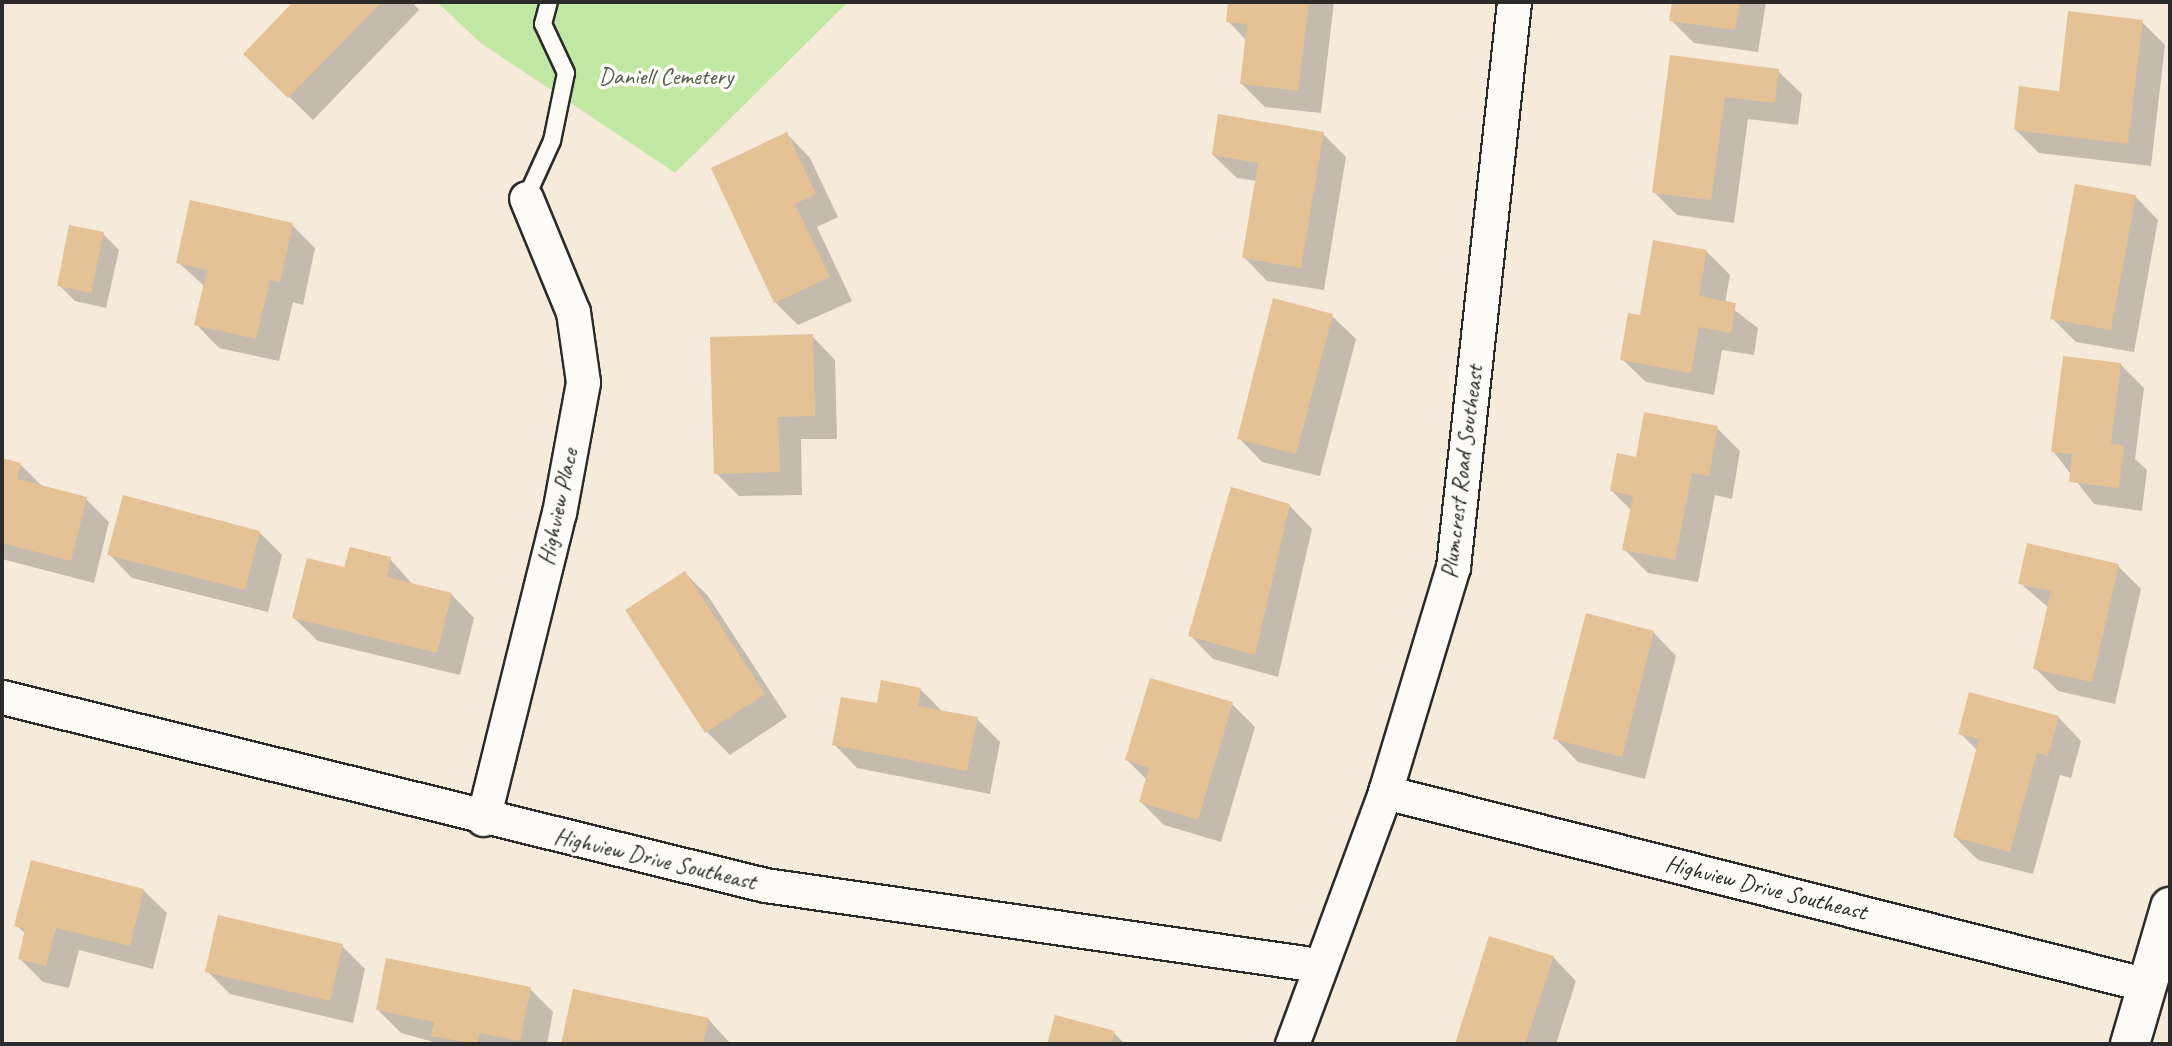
<!DOCTYPE html>
<html>
<head>
<meta charset="utf-8">
<style>
  body { margin:0 }
  #map { position:relative; width:2172px; height:1046px; overflow:hidden; background:#f6eada; font-family:Caveat,sans-serif }
  div>[style] { position:absolute }
  .green>* { inset:0; background:#c1e8a2 }
  .shadow>* { inset:0; background:#0003 }
  .building>* { inset:0; background:#e5c196 }
  .roads { filter:drop-shadow(2px 0 #2b2b2b) drop-shadow(-2px 0 #2b2b2b) drop-shadow(0 2px #2b2b2b) drop-shadow(0 -2px #2b2b2b) }
  .service>* { height:16px; margin:-8px; padding:0 8px; transform-origin:8px; border-radius:8px; background:#fdfcf7 }
  .minor>* { height:33px; margin:-16.5px; padding:0 16.5px; transform-origin:16.5px; border-radius:16.5px; background:#fdfcf7 }
  .tertiary>* { height:38px; margin:-19px; padding:0 19px; transform-origin:19px; border-radius:19px; background:#fdfcf7 }
  span { translate:-50% -50%; white-space:nowrap; text-align:center; line-height:1.15; -webkit-text-stroke:7px #fdfcf7; paint-order:stroke }
  .park-label { font-size:24px; color:#505a49 }
  .street-label { font-size:24px; color:#2b2b2b }
  .frame { position:absolute; inset:0; border:4px solid #2b2b2b; pointer-events:none }
</style>
</head>
<body>
<div id="map">
  <div class="green">
    <div style="clip-path:polygon(437px 2px,848px 2px,675px 173px,481px 43px)"></div>
  </div>
  <div class="shadow">
    <div style="clip-path:polygon(296px 2px,412px 2px,419px 10px,313px 120px,245px 54px)"></div>
    <div style="clip-path:polygon(1230px 2px,1334px 2px,1321px 113px,1265px 107px,1242px 84px,1247px 41px,1228px 21px)"></div>
    <div style="clip-path:polygon(1673px 2px,1766px 2px,1758px 52px,1694px 43px,1671px 20px)"></div>
    <div style="clip-path:polygon(2142px 22px,2165px 45px,2151px 166px,2039px 153px,2016px 130px)"></div>
    <div style="clip-path:polygon(1671px 57px,1778px 71px,1802px 94px,1798px 125px,1748px 119px,1734px 223px,1677px 215px,1654px 192px)"></div>
    <div style="clip-path:polygon(787px 134px,810px 158px,838px 217px,817px 227px,852px 301px,798px 325px,775px 302px)"></div>
    <div style="clip-path:polygon(1323px 134px,1346px 157px,1324px 290px,1267px 281px,1244px 257px,1257px 181px,1237px 178px,1213px 155px)"></div>
    <div style="clip-path:polygon(2135px 196px,2158px 220px,2134px 352px,2076px 342px,2052px 318px)"></div>
    <div style="clip-path:polygon(292px 225px,315px 248px,303px 305px,293px 302px,279px 361px,219px 348px,196px 324px,205px 287px,178px 262px)"></div>
    <div style="clip-path:polygon(103px 234px,119px 250px,106px 308px,75px 301px,59px 285px)"></div>
    <div style="clip-path:polygon(1706px 251px,1730px 275px,1725px 303px,1758px 328px,1754px 355px,1722px 350px,1714px 395px,1646px 382px,1622px 359px,1642px 317px)"></div>
    <div style="clip-path:polygon(1332px 316px,1356px 339px,1320px 476px,1262px 462px,1239px 438px)"></div>
    <div style="clip-path:polygon(812px 336px,835px 360px,837px 439px,801px 439px,802px 495px,739px 496px,716px 473px)"></div>
    <div style="clip-path:polygon(2120px 364px,2144px 388px,2135px 459px,2147px 470px,2142px 511px,2094px 504px,2053px 451px)"></div>
    <div style="clip-path:polygon(1717px 428px,1740px 451px,1732px 499px,1715px 495px,1698px 582px,1648px 573px,1624px 549px,1632px 511px,1612px 491px,1637px 459px)"></div>
    <div style="clip-path:polygon(2px 459px,20px 464px,44px 488px,86px 499px,109px 522px,94px 583px,2px 559px)"></div>
    <div style="clip-path:polygon(1289px 505px,1312px 529px,1278px 677px,1213px 659px,1190px 635px)"></div>
    <div style="clip-path:polygon(259px 532px,282px 555px,268px 612px,132px 578px,109px 554px)"></div>
    <div style="clip-path:polygon(390px 559px,413px 585px,451px 594px,474px 618px,460px 675px,318px 641px,294px 618px,346px 569px)"></div>
    <div style="clip-path:polygon(2118px 566px,2141px 589px,2115px 704px,2058px 691px,2035px 668px,2049px 608px,2020px 583px)"></div>
    <div style="clip-path:polygon(685px 573px,708px 596px,787px 717px,730px 755px,707px 732px)"></div>
    <div style="clip-path:polygon(1653px 632px,1676px 656px,1645px 779px,1578px 762px,1555px 738px)"></div>
    <div style="clip-path:polygon(921px 690px,944px 713px,977px 719px,1000px 742px,990px 794px,857px 768px,834px 744px,878px 706px)"></div>
    <div style="clip-path:polygon(1232px 704px,1255px 727px,1221px 842px,1164px 825px,1141px 802px,1147px 780px,1127px 760px)"></div>
    <div style="clip-path:polygon(2058px 717px,2081px 741px,2071px 778px,2060px 775px,2033px 874px,1978px 860px,1955px 837px,1978px 751px,1960px 733px)"></div>
    <div style="clip-path:polygon(143px 890px,167px 913px,153px 969px,79px 950px,69px 988px,43px 982px,20px 959px,26px 934px,16px 925px)"></div>
    <div style="clip-path:polygon(1490px 938px,1553px 957px,1576px 981px,1556px 1044px,1457px 1044px)"></div>
    <div style="clip-path:polygon(342px 946px,365px 969px,353px 1023px,230px 994px,207px 971px)"></div>
    <div style="clip-path:polygon(530px 989px,553px 1012px,547px 1044px,441px 1044px,401px 1033px,378px 1010px)"></div>
    <div style="clip-path:polygon(574px 991px,708px 1019px,731px 1044px,563px 1044px)"></div>
    <div style="clip-path:polygon(1056px 1017px,1114px 1033px,1125px 1044px,1049px 1044px)"></div>
  </div>
  <div class="building">
    <div style="clip-path:polygon(293px 2px,382px 2px,288px 98px,243px 54px)"></div>
    <div style="clip-path:polygon(1228px 2px,1309px 2px,1298px 91px,1240px 84px,1247px 24px,1226px 22px)"></div>
    <div style="clip-path:polygon(1672px 2px,1740px 2px,1735px 30px,1669px 21px)"></div>
    <div style="clip-path:polygon(2068px 11px,2143px 20px,2128px 144px,2014px 130px,2019px 86px,2059px 91px)"></div>
    <div style="clip-path:polygon(1670px 55px,1779px 69px,1775px 103px,1725px 97px,1711px 200px,1652px 193px)"></div>
    <div style="clip-path:polygon(1218px 114px,1324px 132px,1301px 268px,1242px 258px,1258px 163px,1212px 155px)"></div>
    <div style="clip-path:polygon(787px 132px,816px 194px,795px 204px,830px 277px,774px 303px,711px 168px)"></div>
    <div style="clip-path:polygon(2075px 184px,2136px 195px,2111px 330px,2050px 319px)"></div>
    <div style="clip-path:polygon(190px 200px,293px 223px,280px 282px,270px 280px,256px 339px,194px 325px,207px 270px,176px 263px)"></div>
    <div style="clip-path:polygon(69px 225px,104px 232px,91px 293px,57px 286px)"></div>
    <div style="clip-path:polygon(1653px 240px,1707px 250px,1699px 296px,1736px 303px,1731px 333px,1699px 327px,1691px 373px,1620px 360px,1628px 313px,1640px 315px)"></div>
    <div style="clip-path:polygon(1273px 298px,1333px 314px,1296px 454px,1237px 439px)"></div>
    <div style="clip-path:polygon(813px 334px,815px 416px,778px 417px,780px 472px,714px 474px,710px 337px)"></div>
    <div style="clip-path:polygon(2063px 356px,2121px 363px,2111px 444px,2124px 445px,2119px 488px,2069px 482px,2072px 454px,2051px 452px)"></div>
    <div style="clip-path:polygon(1644px 412px,1718px 426px,1709px 476px,1692px 473px,1675px 560px,1622px 550px,1633px 496px,1610px 491px,1617px 453px,1636px 457px)"></div>
    <div style="clip-path:polygon(2px 458px,21px 463px,17px 479px,87px 497px,71px 561px,2px 543px)"></div>
    <div style="clip-path:polygon(1231px 487px,1290px 504px,1255px 655px,1188px 636px)"></div>
    <div style="clip-path:polygon(123px 495px,260px 531px,245px 590px,107px 555px)"></div>
    <div style="clip-path:polygon(2027px 543px,2119px 564px,2092px 682px,2033px 669px,2051px 591px,2018px 584px)"></div>
    <div style="clip-path:polygon(350px 547px,391px 557px,387px 577px,452px 593px,437px 653px,292px 618px,307px 558px,344px 567px)"></div>
    <div style="clip-path:polygon(685px 571px,765px 694px,705px 733px,625px 610px)"></div>
    <div style="clip-path:polygon(1586px 613px,1654px 631px,1622px 757px,1553px 739px)"></div>
    <div style="clip-path:polygon(1150px 678px,1233px 702px,1198px 820px,1139px 802px,1149px 768px,1125px 760px)"></div>
    <div style="clip-path:polygon(881px 680px,921px 688px,918px 706px,978px 717px,967px 771px,832px 745px,841px 697px,877px 703px)"></div>
    <div style="clip-path:polygon(1969px 692px,2059px 716px,2048px 756px,2037px 753px,2010px 852px,1953px 837px,1979px 739px,1958px 734px)"></div>
    <div style="clip-path:polygon(31px 860px,144px 889px,130px 946px,56px 928px,46px 966px,18px 959px,25px 929px,14px 926px)"></div>
    <div style="clip-path:polygon(218px 915px,343px 944px,330px 1001px,205px 972px)"></div>
    <div style="clip-path:polygon(1489px 936px,1554px 956px,1525px 1044px,1455px 1044px)"></div>
    <div style="clip-path:polygon(386px 958px,531px 987px,520px 1041px,479px 1033px,477px 1044px,431px 1036px,434px 1022px,376px 1010px)"></div>
    <div style="clip-path:polygon(573px 989px,709px 1018px,703px 1044px,561px 1044px)"></div>
    <div style="clip-path:polygon(1055px 1015px,1115px 1031px,1111px 1044px,1047px 1044px)"></div>
  </div>
  <div class="roads">
    <div class="service">
      <div style="left:526px;top:198px;width:63px;rotate:-65.5deg"></div>
      <div style="left:552px;top:141px;width:69px;rotate:-78.4deg"></div>
      <div style="left:566px;top:73px;width:54px;rotate:-115.1deg"></div>
      <div style="left:543px;top:24px;width:23px;rotate:-75deg"></div>
    </div>
    <div class="minor">
      <div style="left:2px;top:697px;width:786px;rotate:13.84deg"></div>
      <div style="left:765px;top:885px;width:559px;rotate:8.23deg"></div>
      <div style="left:1385px;top:792px;width:786px;rotate:14.21deg"></div>
      <div style="left:483px;top:819px;width:315px;rotate:-76.1deg"></div>
      <div style="left:559px;top:513px;width:133px;rotate:-79.6deg"></div>
      <div style="left:583px;top:382px;width:71px;rotate:-98.1deg"></div>
      <div style="left:573px;top:312px;width:123px;rotate:-112.4deg"></div>
      <div style="left:1292px;top:1044px;width:269px;rotate:-69.7deg"></div>
      <div style="left:1385px;top:792px;width:235px;rotate:-73.2deg"></div>
      <div style="left:1453px;top:567px;width:568px;rotate:-83.84deg"></div>
    </div>
    <div class="tertiary">
      <div style="left:2130px;top:1044px;width:143px;rotate:-73.7deg"></div>
    </div>
  </div>
  <div class="park-label">
    <span style="left:666px;top:77px">Daniell Cemetery</span>
  </div>
  <div class="street-label">
    <span style="left:1462px;top:472px;rotate:-83deg">Plumcrest Road Southeast</span>
    <span style="left:558px;top:507px;rotate:-78deg">Highview Place</span>
    <span style="left:655px;top:859px;rotate:13deg">Highview Drive Southeast</span>
    <span style="left:1766px;top:888px;rotate:14deg">Highview Drive Southeast</span>
  </div>
  <div class="frame"></div>
</div>
</body>
</html>
